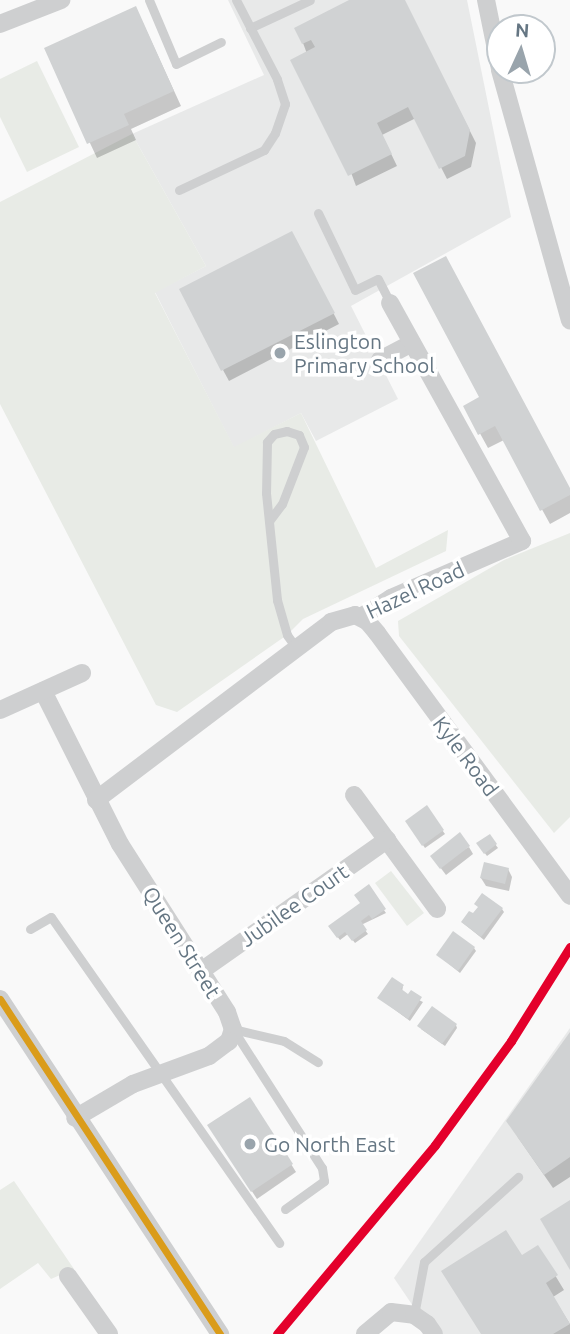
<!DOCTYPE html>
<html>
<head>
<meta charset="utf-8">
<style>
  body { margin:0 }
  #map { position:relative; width:570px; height:1334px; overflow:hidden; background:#f9f9f9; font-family:Ubuntu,sans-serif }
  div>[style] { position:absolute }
  .built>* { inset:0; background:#e8e9e9 }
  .green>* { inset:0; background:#e8ebe6 }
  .shadow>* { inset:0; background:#0003 }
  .building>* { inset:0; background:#d0d2d3 }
  .lane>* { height:9px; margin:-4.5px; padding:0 4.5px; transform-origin:4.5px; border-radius:4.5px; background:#cecfd0 }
  .street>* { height:18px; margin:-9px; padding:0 9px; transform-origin:9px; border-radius:9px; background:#cecfd0 }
  .bus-1>* { height:7px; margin:-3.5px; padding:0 3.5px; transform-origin:3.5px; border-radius:3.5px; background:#da9c1a }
  .rail-1>* { height:9px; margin:-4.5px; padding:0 4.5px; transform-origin:4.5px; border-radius:4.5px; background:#e4002b }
  .dots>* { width:19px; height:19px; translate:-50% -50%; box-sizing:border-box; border:4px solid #fff; border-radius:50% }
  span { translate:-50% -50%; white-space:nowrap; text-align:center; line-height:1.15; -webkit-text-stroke:7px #fff; paint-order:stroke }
  .poi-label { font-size:21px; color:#657683 }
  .left { translate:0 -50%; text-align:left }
  .street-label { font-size:21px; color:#657683 }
  .north { position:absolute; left:486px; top:14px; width:70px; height:70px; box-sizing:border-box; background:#fff; border:2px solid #c1c8cd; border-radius:50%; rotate:4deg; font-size:19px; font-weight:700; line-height:28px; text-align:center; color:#657683 }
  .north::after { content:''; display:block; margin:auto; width:24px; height:32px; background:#99a4ac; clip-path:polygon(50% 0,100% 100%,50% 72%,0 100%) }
</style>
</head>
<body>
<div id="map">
  <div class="built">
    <div style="clip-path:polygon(228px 0,467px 0,511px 217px,351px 306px,398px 399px,316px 441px,301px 413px,234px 448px,155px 292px,206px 266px,132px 134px,264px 75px)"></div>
    <div style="clip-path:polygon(570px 1028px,570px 1334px,432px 1334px,394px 1278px)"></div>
  </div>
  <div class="green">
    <div style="clip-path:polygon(37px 61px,79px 147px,27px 172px,0 117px,0 79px)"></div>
    <div style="clip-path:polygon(132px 134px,206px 266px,155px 293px,234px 447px,301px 413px,376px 568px,448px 530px,446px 551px,303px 619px,287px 635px,177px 712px,156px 705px,0 404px,0 202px)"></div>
    <div style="clip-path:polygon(570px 533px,570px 817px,554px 833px,399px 636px,398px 621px,504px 560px)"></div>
    <div style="clip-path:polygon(391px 871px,424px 913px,407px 926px,375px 883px)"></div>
    <div style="clip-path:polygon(14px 1181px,74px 1269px,51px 1279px,38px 1263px,0 1289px,0 1190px)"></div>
  </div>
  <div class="shadow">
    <div style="clip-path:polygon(353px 0,404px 0,476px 143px,471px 167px,447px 179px,416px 118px,382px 135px,397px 166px,356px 186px,303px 43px)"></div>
    <div style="clip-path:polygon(143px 23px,181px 106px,131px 129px,136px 140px,97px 158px,46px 49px)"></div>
    <div style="clip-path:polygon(298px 244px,339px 324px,229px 381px,223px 370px)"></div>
    <div style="clip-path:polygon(482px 397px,570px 491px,570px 513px,550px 524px,504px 440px,488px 448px,465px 406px)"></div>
    <div style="clip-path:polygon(426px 808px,445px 834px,425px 848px,407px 822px)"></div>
    <div style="clip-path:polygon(489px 836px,498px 848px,487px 856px,478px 844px)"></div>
    <div style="clip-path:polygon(469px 847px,473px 854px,446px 875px,437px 863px)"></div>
    <div style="clip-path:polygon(508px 869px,512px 877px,509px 891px,486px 886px,481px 878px)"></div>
    <div style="clip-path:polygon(368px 887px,386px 913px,361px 925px,368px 934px,355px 943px,348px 934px,340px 940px,330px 927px,362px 904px)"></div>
    <div style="clip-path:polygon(479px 908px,502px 909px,504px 912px,484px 940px,463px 923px)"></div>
    <div style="clip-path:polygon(474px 948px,476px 951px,460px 973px,438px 955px)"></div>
    <div style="clip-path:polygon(403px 986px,402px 992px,423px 1002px,410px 1021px,379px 998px)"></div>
    <div style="clip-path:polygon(456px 1025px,457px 1028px,445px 1046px,421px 1029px)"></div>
    <div style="clip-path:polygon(570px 1035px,570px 1177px,553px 1188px,517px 1136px)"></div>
    <div style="clip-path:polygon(250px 1099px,296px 1172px,257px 1199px,214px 1133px)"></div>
    <div style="clip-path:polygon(538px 1247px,564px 1290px,553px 1297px,570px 1324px,570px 1334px,482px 1334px,521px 1258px)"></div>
  </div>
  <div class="building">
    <div style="clip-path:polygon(349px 0,405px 0,470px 130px,465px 156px,439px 169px,408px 107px,377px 123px,392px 154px,348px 176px,290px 60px,315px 47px,311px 40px,302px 44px,294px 28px)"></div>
    <div style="clip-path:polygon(136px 6px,174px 91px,124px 114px,129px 125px,87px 144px,44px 48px)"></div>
    <div style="clip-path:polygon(292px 231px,335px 313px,221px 371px,179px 289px)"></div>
    <div style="clip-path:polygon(446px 256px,570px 488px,570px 495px,540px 511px,495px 426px,478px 435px,463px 406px,479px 397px,413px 273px)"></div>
    <div style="clip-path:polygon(427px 805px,444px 830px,422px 846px,405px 821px)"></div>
    <div style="clip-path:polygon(460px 832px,470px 846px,440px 869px,430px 856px)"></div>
    <div style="clip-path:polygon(490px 834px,497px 844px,484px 854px,476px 843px)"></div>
    <div style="clip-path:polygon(484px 862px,509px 868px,505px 884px,480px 878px)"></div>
    <div style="clip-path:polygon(369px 884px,386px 909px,372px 919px,369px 915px,361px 921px,367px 930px,352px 941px,345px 932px,337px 938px,328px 926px,360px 903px,354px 895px)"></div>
    <div style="clip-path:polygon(482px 893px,503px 908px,481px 937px,461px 922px,469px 911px,473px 913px,478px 907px,474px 904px)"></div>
    <div style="clip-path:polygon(453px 931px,475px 947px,458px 971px,436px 955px)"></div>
    <div style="clip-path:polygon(392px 977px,404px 985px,401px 989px,404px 991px,408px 994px,411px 990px,422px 997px,408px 1019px,377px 998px)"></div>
    <div style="clip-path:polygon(432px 1006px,457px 1024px,442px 1044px,417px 1026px)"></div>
    <div style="clip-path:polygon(570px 1032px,570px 1157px,544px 1175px,506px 1121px)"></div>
    <div style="clip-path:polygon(250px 1097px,293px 1164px,251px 1192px,207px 1125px)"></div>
    <div style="clip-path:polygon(570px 1200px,570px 1270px,540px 1219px)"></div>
    <div style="clip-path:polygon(506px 1230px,522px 1255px,538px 1245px,558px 1275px,546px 1283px,570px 1324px,553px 1334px,481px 1334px,441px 1271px)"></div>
  </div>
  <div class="lane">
    <div style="left:149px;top:0;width:69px;rotate:67.1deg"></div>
    <div style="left:176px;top:64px;width:50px;rotate:-26.1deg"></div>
    <div style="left:250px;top:28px;width:66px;rotate:-25deg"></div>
    <div style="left:179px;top:190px;width:94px;rotate:-25.2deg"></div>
    <div style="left:264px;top:150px;width:20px;rotate:-57deg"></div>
    <div style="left:275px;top:133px;width:31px;rotate:-71deg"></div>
    <div style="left:285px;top:104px;width:26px;rotate:-108deg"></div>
    <div style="left:277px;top:79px;width:89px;rotate:-117.4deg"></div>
    <div style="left:318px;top:213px;width:85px;rotate:64.3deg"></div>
    <div style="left:355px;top:290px;width:25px;rotate:-26deg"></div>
    <div style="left:378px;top:279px;width:27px;rotate:63deg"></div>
    <div style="left:269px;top:521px;width:21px;rotate:-53deg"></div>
    <div style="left:282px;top:504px;width:61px;rotate:-68.9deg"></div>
    <div style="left:304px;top:447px;width:13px;rotate:-113deg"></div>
    <div style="left:299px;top:435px;width:13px;rotate:-162deg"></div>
    <div style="left:287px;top:431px;width:13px;rotate:167deg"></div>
    <div style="left:274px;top:434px;width:11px;rotate:131deg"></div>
    <div style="left:267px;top:442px;width:51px;rotate:91.1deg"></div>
    <div style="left:266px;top:493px;width:108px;rotate:84.1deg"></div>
    <div style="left:277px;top:600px;width:36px;rotate:74deg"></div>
    <div style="left:287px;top:635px;width:17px;rotate:54deg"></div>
    <div style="left:30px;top:929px;width:24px;rotate:-30deg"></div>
    <div style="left:51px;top:917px;width:398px;rotate:55deg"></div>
    <div style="left:233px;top:1029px;width:52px;rotate:13.2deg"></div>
    <div style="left:284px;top:1041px;width:40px;rotate:32deg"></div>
    <div style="left:234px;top:1031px;width:163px;rotate:57.3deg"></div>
    <div style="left:322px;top:1168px;width:13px;rotate:81deg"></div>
    <div style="left:324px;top:1181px;width:48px;rotate:144.3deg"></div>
    <div style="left:414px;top:1315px;width:54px;rotate:-79.3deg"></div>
    <div style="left:424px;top:1262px;width:127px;rotate:-42.1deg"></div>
  </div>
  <div class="street">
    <div style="left:486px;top:0;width:70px;rotate:78.5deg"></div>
    <div style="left:0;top:24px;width:66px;rotate:-21.5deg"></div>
    <div style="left:500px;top:70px;width:260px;rotate:74.4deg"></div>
    <div style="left:380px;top:360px;width:36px;rotate:-28deg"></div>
    <div style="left:361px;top:617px;width:36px;rotate:-32deg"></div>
    <div style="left:391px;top:598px;width:143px;rotate:-23.5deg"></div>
    <div style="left:522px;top:541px;width:272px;rotate:-119deg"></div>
    <div style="left:43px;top:691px;width:171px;rotate:63.3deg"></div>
    <div style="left:120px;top:844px;width:199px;rotate:57.5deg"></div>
    <div style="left:227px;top:1012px;width:18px;rotate:71deg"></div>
    <div style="left:233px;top:1029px;width:13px;rotate:108deg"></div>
    <div style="left:229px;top:1041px;width:25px;rotate:143deg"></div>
    <div style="left:209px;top:1056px;width:81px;rotate:159.8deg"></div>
    <div style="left:133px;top:1084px;width:67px;rotate:149.6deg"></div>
    <div style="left:0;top:710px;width:90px;rotate:-24.3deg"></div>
    <div style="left:354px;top:795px;width:141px;rotate:53.9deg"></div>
    <div style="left:96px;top:800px;width:295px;rotate:-37.1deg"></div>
    <div style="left:331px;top:622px;width:25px;rotate:-16deg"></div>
    <div style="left:355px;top:615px;width:13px;rotate:27deg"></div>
    <div style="left:367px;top:621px;width:16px;rotate:50deg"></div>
    <div style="left:377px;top:633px;width:326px;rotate:53.7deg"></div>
    <div style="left:201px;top:971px;width:228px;rotate:-35.2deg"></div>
    <div style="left:0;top:999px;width:401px;rotate:56.7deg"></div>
    <div style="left:68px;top:1276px;width:71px;rotate:54.7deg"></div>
    <div style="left:365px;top:1334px;width:34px;rotate:-40deg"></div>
    <div style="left:391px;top:1312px;width:23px;rotate:7deg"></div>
    <div style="left:414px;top:1315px;width:16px;rotate:35deg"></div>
    <div style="left:427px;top:1324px;width:12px;rotate:55deg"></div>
  </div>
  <div class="bus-1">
    <div style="left:0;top:999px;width:401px;rotate:56.7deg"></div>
  </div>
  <div class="rail-1">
    <div style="left:277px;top:1334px;width:246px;rotate:-50.1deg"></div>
    <div style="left:435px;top:1145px;width:129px;rotate:-53.8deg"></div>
    <div style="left:511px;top:1041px;width:111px;rotate:-57.9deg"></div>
  </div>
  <div class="dots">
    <div style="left:280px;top:353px;background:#99a4ac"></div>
    <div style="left:250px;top:1144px;background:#99a4ac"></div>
  </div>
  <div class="poi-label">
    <span class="left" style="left:294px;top:353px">Eslington<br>Primary School</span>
    <span class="left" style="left:264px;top:1144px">Go North East</span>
  </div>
  <div class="street-label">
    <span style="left:415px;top:590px;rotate:-25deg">Hazel Road</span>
    <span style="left:466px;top:756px;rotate:53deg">Kyle Road</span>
    <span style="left:294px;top:905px;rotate:-35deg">Jubilee Court</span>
    <span style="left:182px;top:942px;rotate:58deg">Queen Street</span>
  </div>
  <div class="north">N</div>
</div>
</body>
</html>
